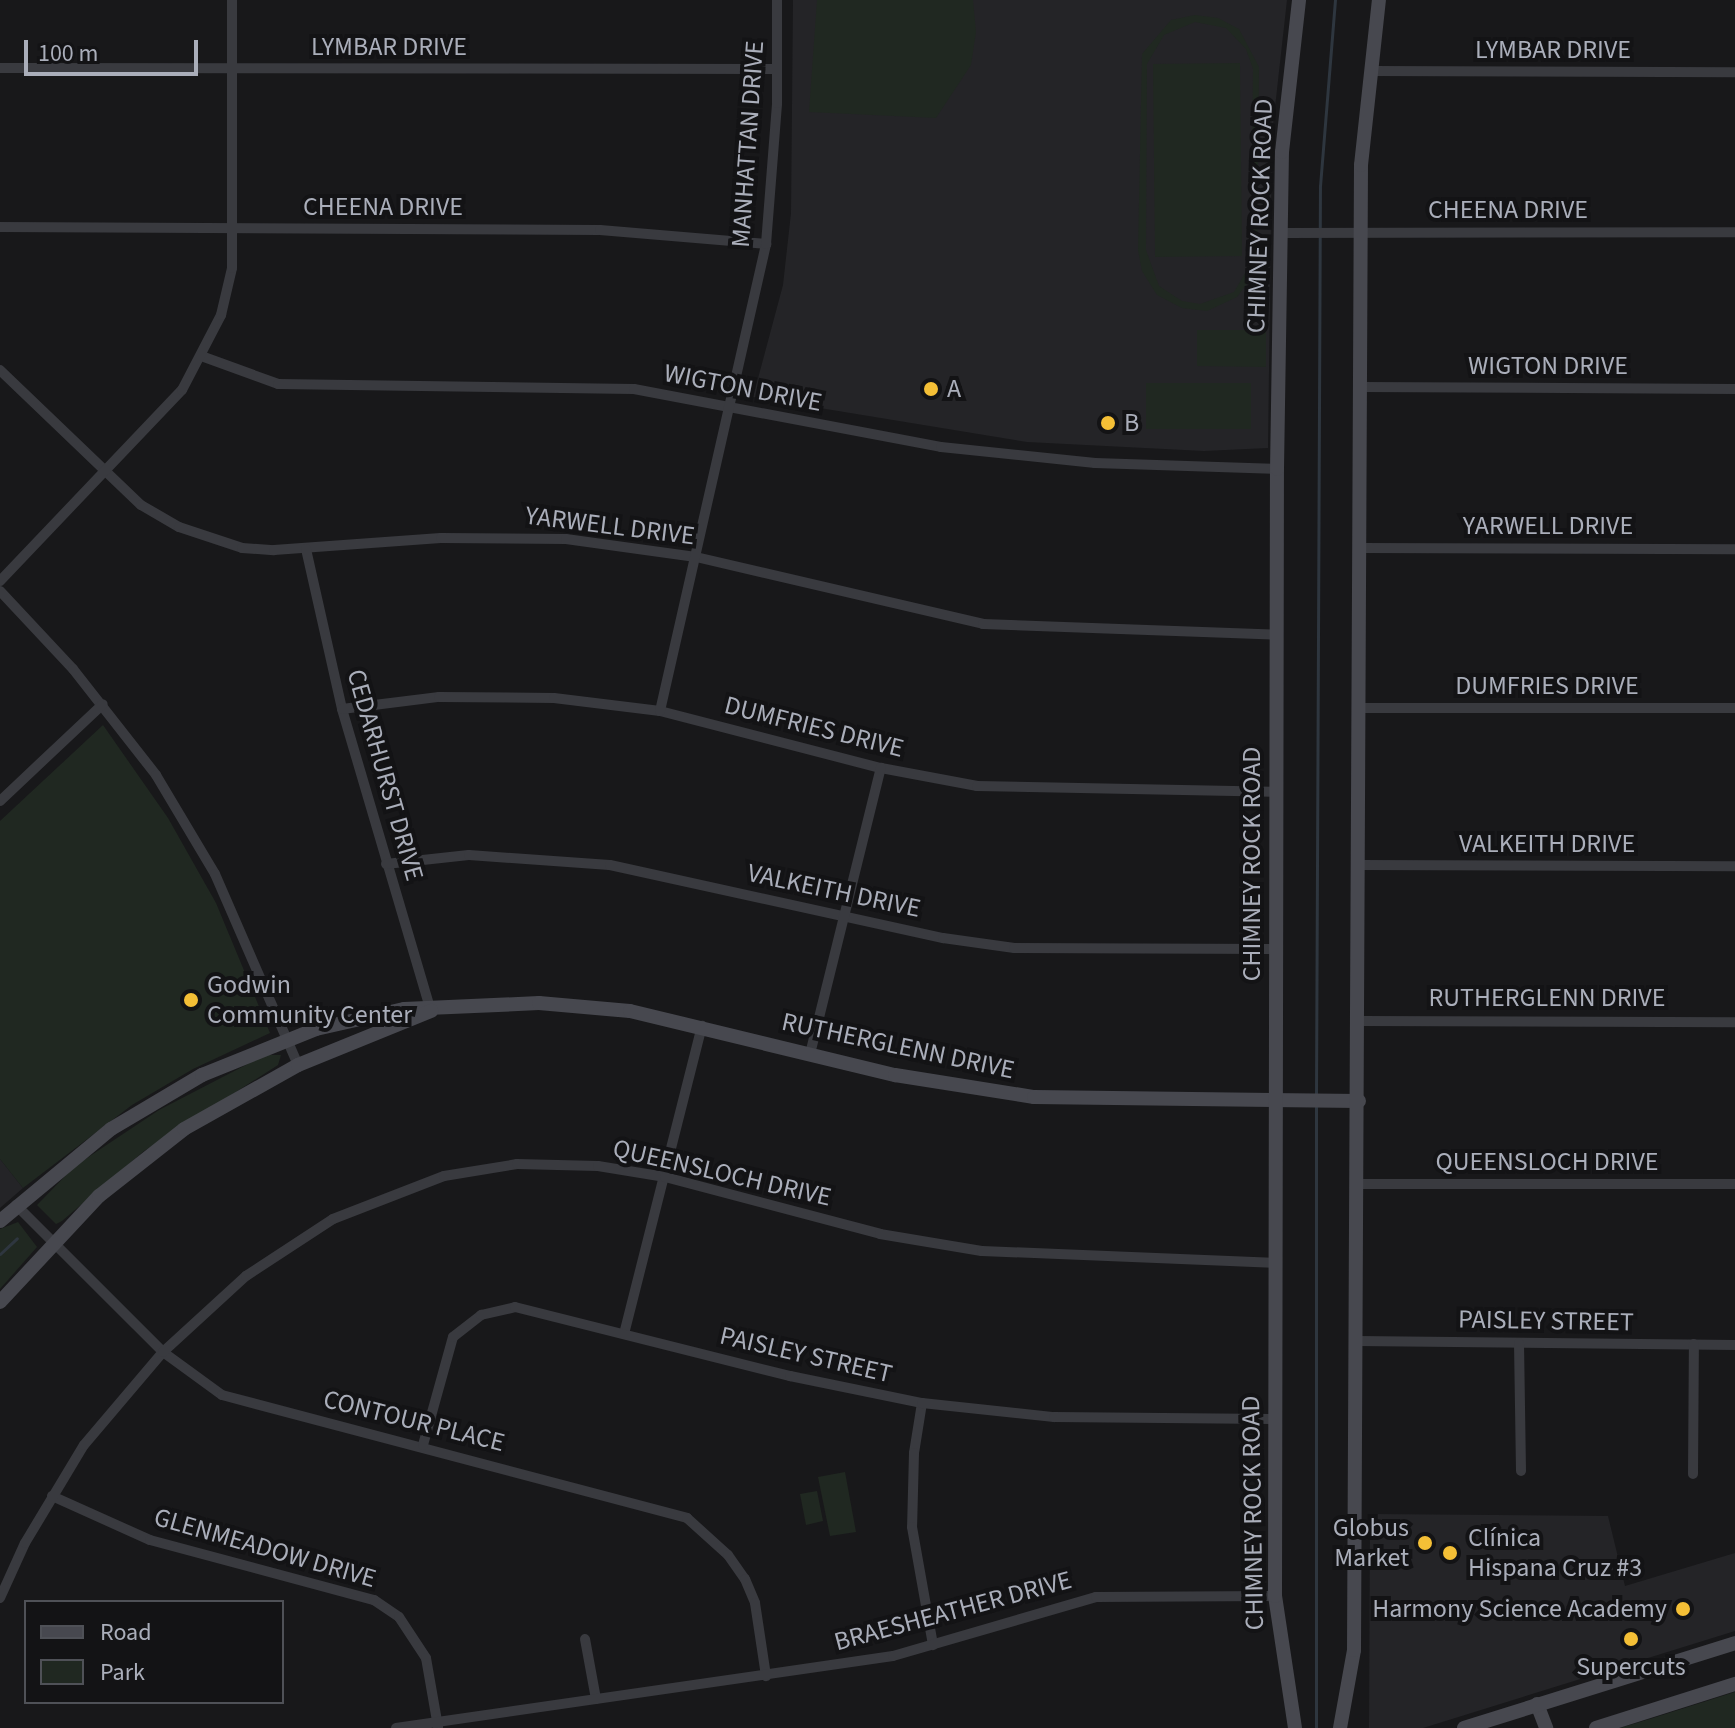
<!DOCTYPE html>
<html>
<head>
<meta charset="utf-8">
<style>
  body { margin:0 }
  #map { position:relative; width:1735px; height:1728px; overflow:hidden; background:#18181a; font-family:"Source Sans 3",sans-serif }
  div>[style] { position:absolute }
  .built>* { inset:0; background:#242427 }
  .green>* { inset:0; background:#202821 }
  .stream>* { height:3px; margin:-1.5px; padding:0 1.5px; transform-origin:1.5px; border-radius:1.5px; background:#2e363f }
  .street>* { height:10px; margin:-5px; padding:0 5px; transform-origin:5px; border-radius:5px; background:#393a3f }
  .secondary>* { height:14px; margin:-7px; padding:0 7px; transform-origin:7px; border-radius:7px; background:#47484f }
  .dots>* { width:22px; height:22px; translate:-50% -50%; box-sizing:border-box; border:4px solid #131315; border-radius:50% }
  span { translate:-50% -50%; white-space:nowrap; text-align:center; line-height:1.15; -webkit-text-stroke:8px #131315; paint-order:stroke }
  .street-label { font-size:26px; color:#aaaeba }
  .poi-label { font-size:26px; color:#aaaeba }
  .left { translate:0 -50%; text-align:left }
  .right { translate:-100% -50%; text-align:right }
  .legend { position:absolute; left:24px; top:1600px; width:260px; height:104px; box-sizing:border-box; background:#131315; border:2px solid #4f5157; margin:0; padding:10px 14px; list-style:none; font-size:24px; color:#aaaeba }
  .legend li { display:flex; align-items:center; gap:16px; height:40px }
  .legend b { width:40px; border:2px solid #4f5157 }
  .scale { position:absolute; left:24px; top:40px; width:174px; height:36px; box-sizing:border-box; border:4px solid #aaaeba; border-top:0; padding-left:10px; font-size:24px; line-height:28px; white-space:nowrap; color:#aaaeba; -webkit-text-stroke:6px #131315; paint-order:stroke }
</style>
</head>
<body>
<div id="map">
  <div class="built">
    <div style="clip-path:polygon(793px 0,1287px 0,1272px 134px,1268px 448px,1204px 451px,1027px 442px,753px 397px,783px 285px,791px 213px)"></div>
    <div style="clip-path:polygon(0 1159px,23px 1188px,0 1208px)"></div>
    <div style="clip-path:polygon(1370px 1514px,1608px 1516px,1625px 1586px,1735px 1553px,1735px 1631px,1423px 1728px,1369px 1728px)"></div>
  </div>
  <div class="green">
    <div style="clip-path:polygon(817px 0,973px 0,976px 32px,971px 65px,936px 118px,809px 112px)"></div>
    <div style="clip-path:polygon(evenodd,1195px 15px,1218px 18px,1239px 29px,1259px 67px,1257px 270px,1237px 297px,1207px 311px,1182px 308px,1157px 295px,1142px 271px,1138px 250px,1142px 54px,1171px 20px,1195px 15px,1195px 22px,1226px 28px,1246px 49px,1253px 69px,1251px 263px,1234px 292px,1200px 304px,1182px 301px,1159px 286px,1146px 250px,1147px 64px,1164px 35px,1195px 22px)"></div>
    <div style="clip-path:polygon(1240px 63px,1242px 256px,1155px 257px,1153px 64px)"></div>
    <div style="clip-path:polygon(1197px 330px,1266px 330px,1266px 367px,1197px 366px)"></div>
    <div style="clip-path:polygon(1146px 383px,1251px 383px,1251px 429px,1146px 429px)"></div>
    <div style="clip-path:polygon(103px 725px,168px 818px,216px 903px,270px 1033px,193px 1069px,132px 1105px,23px 1188px,0 1159px,0 821px)"></div>
    <div style="clip-path:polygon(265px 1055px,281px 1055px,278px 1065px,144px 1151px,62px 1221px,56px 1224px,37px 1205px,75px 1166px,159px 1110px)"></div>
    <div style="clip-path:polygon(18px 1222px,37px 1247px,0 1289px,0 1229px)"></div>
    <div style="clip-path:polygon(845px 1472px,856px 1532px,830px 1536px,818px 1477px)"></div>
    <div style="clip-path:polygon(817px 1491px,823px 1521px,806px 1525px,800px 1494px)"></div>
    <div style="clip-path:polygon(1735px 1692px,1735px 1728px,1620px 1728px,1653px 1718px)"></div>
  </div>
  <div class="stream">
    <div style="left:1316px;top:1096px;width:910px;rotate:-89.75deg"></div>
    <div style="left:1320px;top:186px;width:187px;rotate:-85.4deg"></div>
    <div style="left:0;top:1254px;width:23px;rotate:-43deg"></div>
    <div style="left:1316px;top:1728px;width:621px;rotate:-90deg"></div>
  </div>
  <div class="street">
    <div style="left:0;top:68px;width:777px;rotate:0.07deg"></div>
    <div style="left:1371px;top:71px;width:364px;rotate:0.2deg"></div>
    <div style="left:0;top:227px;width:600px;rotate:0.29deg"></div>
    <div style="left:600px;top:230px;width:167px;rotate:4.8deg"></div>
    <div style="left:1282px;top:233px;width:453px;rotate:-0.1deg"></div>
    <div style="left:204px;top:357px;width:79px;rotate:20deg"></div>
    <div style="left:278px;top:384px;width:356px;rotate:0.8deg"></div>
    <div style="left:634px;top:389px;width:312px;rotate:10.7deg"></div>
    <div style="left:941px;top:447px;width:155px;rotate:5.9deg"></div>
    <div style="left:1095px;top:463px;width:182px;rotate:1.9deg"></div>
    <div style="left:0;top:370px;width:195px;rotate:43.8deg"></div>
    <div style="left:141px;top:505px;width:44px;rotate:30.1deg"></div>
    <div style="left:179px;top:527px;width:66px;rotate:18.4deg"></div>
    <div style="left:242px;top:548px;width:32px;rotate:4deg"></div>
    <div style="left:274px;top:550px;width:167px;rotate:-4.1deg"></div>
    <div style="left:441px;top:538px;width:125px;rotate:0.5deg"></div>
    <div style="left:566px;top:539px;width:131px;rotate:7.9deg"></div>
    <div style="left:696px;top:557px;width:295px;rotate:13.1deg"></div>
    <div style="left:983px;top:624px;width:294px;rotate:2.1deg"></div>
    <div style="left:1361px;top:387px;width:374px;rotate:0.3deg"></div>
    <div style="left:1360px;top:548px;width:375px;rotate:0.2deg"></div>
    <div style="left:306px;top:549px;width:164px;rotate:77.3deg"></div>
    <div style="left:342px;top:709px;width:315px;rotate:73.6deg"></div>
    <div style="left:0;top:581px;width:264px;rotate:-46.4deg"></div>
    <div style="left:182px;top:390px;width:85px;rotate:-62.5deg"></div>
    <div style="left:221px;top:315px;width:48px;rotate:-76.8deg"></div>
    <div style="left:232px;top:268px;width:268px;rotate:-90deg"></div>
    <div style="left:0;top:591px;width:107px;rotate:46.9deg"></div>
    <div style="left:73px;top:669px;width:135px;rotate:51.9deg"></div>
    <div style="left:156px;top:775px;width:115px;rotate:59.2deg"></div>
    <div style="left:215px;top:874px;width:208px;rotate:66.5deg"></div>
    <div style="left:1359px;top:708px;width:376px"></div>
    <div style="left:342px;top:709px;width:98px;rotate:-7.1deg"></div>
    <div style="left:439px;top:697px;width:115px;rotate:0.5deg"></div>
    <div style="left:554px;top:698px;width:107px;rotate:7deg"></div>
    <div style="left:660px;top:711px;width:228px;rotate:14.5deg"></div>
    <div style="left:881px;top:768px;width:98px;rotate:10.6deg"></div>
    <div style="left:977px;top:786px;width:299px;rotate:1.1deg"></div>
    <div style="left:660px;top:711px;width:479px;rotate:-77.2deg"></div>
    <div style="left:766px;top:244px;width:141px;rotate:-85.5deg"></div>
    <div style="left:777px;top:103px;width:103px;rotate:-90deg"></div>
    <div style="left:0;top:801px;width:141px;rotate:-43.3deg"></div>
    <div style="left:386px;top:864px;width:83px;rotate:-6.2deg"></div>
    <div style="left:469px;top:855px;width:141px;rotate:4.1deg"></div>
    <div style="left:610px;top:865px;width:341px;rotate:12.4deg"></div>
    <div style="left:943px;top:938px;width:72px;rotate:8deg"></div>
    <div style="left:1014px;top:948px;width:262px;rotate:0.2deg"></div>
    <div style="left:1358px;top:865px;width:377px;rotate:0.2deg"></div>
    <div style="left:1360px;top:1021px;width:375px;rotate:0.2deg"></div>
    <div style="left:810px;top:1054px;width:295px;rotate:-76.1deg"></div>
    <div style="left:1359px;top:1184px;width:376px"></div>
    <div style="left:16px;top:1205px;width:208px;rotate:45deg"></div>
    <div style="left:163px;top:1352px;width:73px;rotate:36.1deg"></div>
    <div style="left:222px;top:1395px;width:481px;rotate:14.8deg"></div>
    <div style="left:687px;top:1518px;width:55px;rotate:42.1deg"></div>
    <div style="left:728px;top:1555px;width:29px;rotate:55deg"></div>
    <div style="left:745px;top:1579px;width:26px;rotate:67deg"></div>
    <div style="left:755px;top:1603px;width:74px;rotate:81.4deg"></div>
    <div style="left:624px;top:1334px;width:318px;rotate:-75.8deg"></div>
    <div style="left:1357px;top:1341px;width:378px;rotate:0.6deg"></div>
    <div style="left:1519px;top:1343px;width:128px;rotate:89.1deg"></div>
    <div style="left:922px;top:1403px;width:51px;rotate:99.1deg"></div>
    <div style="left:914px;top:1453px;width:74px;rotate:91.5deg"></div>
    <div style="left:912px;top:1527px;width:120px;rotate:79.9deg"></div>
    <div style="left:423px;top:1445px;width:112px;rotate:-74.5deg"></div>
    <div style="left:453px;top:1337px;width:36px;rotate:-38deg"></div>
    <div style="left:481px;top:1315px;width:35px;rotate:-13deg"></div>
    <div style="left:515px;top:1307px;width:284px;rotate:14.1deg"></div>
    <div style="left:790px;top:1376px;width:135px;rotate:11.6deg"></div>
    <div style="left:922px;top:1403px;width:133px;rotate:6.1deg"></div>
    <div style="left:1054px;top:1417px;width:222px;rotate:0.5deg"></div>
    <div style="left:1693px;top:1474px;width:130px;rotate:-89.6deg"></div>
    <div style="left:52px;top:1496px;width:107px;rotate:24.2deg"></div>
    <div style="left:150px;top:1540px;width:232px;rotate:15deg"></div>
    <div style="left:374px;top:1600px;width:30px;rotate:34deg"></div>
    <div style="left:399px;top:1617px;width:49px;rotate:56.6deg"></div>
    <div style="left:426px;top:1658px;width:70px;rotate:80.1deg"></div>
    <div style="left:0;top:1598px;width:60px;rotate:-65.6deg"></div>
    <div style="left:25px;top:1543px;width:114px;rotate:-59deg"></div>
    <div style="left:84px;top:1445px;width:122px;rotate:-49.7deg"></div>
    <div style="left:163px;top:1352px;width:113px;rotate:-42.5deg"></div>
    <div style="left:246px;top:1276px;width:104px;rotate:-33.2deg"></div>
    <div style="left:333px;top:1219px;width:119px;rotate:-21.2deg"></div>
    <div style="left:444px;top:1176px;width:74px;rotate:-9.3deg"></div>
    <div style="left:517px;top:1164px;width:81px;rotate:1.4deg"></div>
    <div style="left:598px;top:1166px;width:68px;rotate:9.3deg"></div>
    <div style="left:665px;top:1177px;width:222px;rotate:14.8deg"></div>
    <div style="left:880px;top:1234px;width:103px;rotate:9.5deg"></div>
    <div style="left:982px;top:1251px;width:294px;rotate:2.3deg"></div>
    <div style="left:585px;top:1639px;width:61px;rotate:79.6deg"></div>
    <div style="left:396px;top:1728px;width:502px;rotate:-8.24deg"></div>
    <div style="left:893px;top:1656px;width:211px;rotate:-16.2deg"></div>
    <div style="left:1096px;top:1597px;width:179px;rotate:-0.3deg"></div>
  </div>
  <div class="secondary">
    <div style="left:0;top:1221px;width:144px;rotate:-39.7deg"></div>
    <div style="left:111px;top:1129px;width:106px;rotate:-30.7deg"></div>
    <div style="left:202px;top:1075px;width:123px;rotate:-22deg"></div>
    <div style="left:316px;top:1029px;width:90px;rotate:-12.8deg"></div>
    <div style="left:404px;top:1009px;width:135px;rotate:-2.5deg"></div>
    <div style="left:539px;top:1003px;width:91px;rotate:5deg"></div>
    <div style="left:630px;top:1011px;width:273px;rotate:13.6deg"></div>
    <div style="left:895px;top:1075px;width:141px;rotate:9deg"></div>
    <div style="left:1034px;top:1097px;width:325px;rotate:0.7deg"></div>
    <div style="left:0;top:1302px;width:145px;rotate:-47deg"></div>
    <div style="left:99px;top:1196px;width:108px;rotate:-38.2deg"></div>
    <div style="left:184px;top:1129px;width:131px;rotate:-29.3deg"></div>
    <div style="left:298px;top:1065px;width:144px;rotate:-22.1deg"></div>
    <div style="left:1537px;top:1704px;width:26px;rotate:69deg"></div>
    <div style="left:1295px;top:1728px;width:134px;rotate:-98.6deg"></div>
    <div style="left:1275px;top:1596px;width:1127px;rotate:-89.9deg"></div>
    <div style="left:1277px;top:469px;width:317px;rotate:-89.1deg"></div>
    <div style="left:1282px;top:152px;width:153px;rotate:-83.6deg"></div>
    <div style="left:1340px;top:1728px;width:79px;rotate:-79.8deg"></div>
    <div style="left:1354px;top:1650px;width:1485px;rotate:-89.73deg"></div>
    <div style="left:1361px;top:165px;width:166px;rotate:-83.8deg"></div>
    <div style="left:1464px;top:1728px;width:284px;rotate:-17.4deg"></div>
    <div style="left:1596px;top:1728px;width:146px;rotate:-17.6deg"></div>
  </div>
  <div class="dots">
    <div style="left:931px;top:389px;background:#f4bf36"></div>
    <div style="left:1108px;top:423px;background:#f4bf36"></div>
    <div style="left:191px;top:1000px;background:#f4bf36"></div>
    <div style="left:1425px;top:1543px;background:#f4bf36"></div>
    <div style="left:1450px;top:1553px;background:#f4bf36"></div>
    <div style="left:1683px;top:1609px;background:#f4bf36"></div>
    <div style="left:1631px;top:1639px;background:#f4bf36"></div>
  </div>
  <div class="street-label">
    <span style="left:389px;top:47px">LYMBAR DRIVE</span>
    <span style="left:1553px;top:50px">LYMBAR DRIVE</span>
    <span style="left:748px;top:144px;rotate:-86deg">MANHATTAN DRIVE</span>
    <span style="left:383px;top:207px">CHEENA DRIVE</span>
    <span style="left:1508px;top:210px">CHEENA DRIVE</span>
    <span style="left:1260px;top:216px;rotate:-88deg">CHIMNEY ROCK ROAD</span>
    <span style="left:1548px;top:366px">WIGTON DRIVE</span>
    <span style="left:743px;top:388px;rotate:11deg">WIGTON DRIVE</span>
    <span style="left:610px;top:526px;rotate:7deg">YARWELL DRIVE</span>
    <span style="left:1548px;top:526px">YARWELL DRIVE</span>
    <span style="left:1547px;top:686px">DUMFRIES DRIVE</span>
    <span style="left:814px;top:727px;rotate:14deg">DUMFRIES DRIVE</span>
    <span style="left:385px;top:775px;rotate:74deg">CEDARHURST DRIVE</span>
    <span style="left:1547px;top:844px">VALKEITH DRIVE</span>
    <span style="left:1252px;top:864px;rotate:-90deg">CHIMNEY ROCK ROAD</span>
    <span style="left:834px;top:891px;rotate:12deg">VALKEITH DRIVE</span>
    <span style="left:1547px;top:998px">RUTHERGLENN DRIVE</span>
    <span style="left:898px;top:1046px;rotate:12deg">RUTHERGLENN DRIVE</span>
    <span style="left:1547px;top:1162px">QUEENSLOCH DRIVE</span>
    <span style="left:722px;top:1173px;rotate:13deg">QUEENSLOCH DRIVE</span>
    <span style="left:1546px;top:1321px;rotate:1deg">PAISLEY STREET</span>
    <span style="left:806px;top:1355px;rotate:13deg">PAISLEY STREET</span>
    <span style="left:414px;top:1421px;rotate:14deg">CONTOUR PLACE</span>
    <span style="left:1253px;top:1513px;rotate:-91deg">CHIMNEY ROCK ROAD</span>
    <span style="left:265px;top:1548px;rotate:16deg">GLENMEADOW DRIVE</span>
    <span style="left:953px;top:1611px;rotate:-15deg">BRAESHEATHER DRIVE</span>
  </div>
  <div class="poi-label">
    <span class="left" style="left:947px;top:389px">A</span>
    <span class="left" style="left:1124px;top:423px">B</span>
    <span class="left" style="left:207px;top:1000px">Godwin<br>Community Center</span>
    <span class="right" style="left:1409px;top:1543px">Globus<br>Market</span>
    <span class="left" style="left:1468px;top:1553px">Clínica<br>Hispana Cruz #3</span>
    <span class="right" style="left:1667px;top:1609px">Harmony Science Academy</span>
    <span style="left:1631px;top:1667px">Supercuts</span>
  </div>
  <ul class="legend">
  <li><b style="height:10px;background:#47484f"></b>Road</li>
  <li><b style="height:22px;background:#202821"></b>Park</li>
  </ul>
  <div class="scale">100 m</div>
</div>
</body>
</html>
